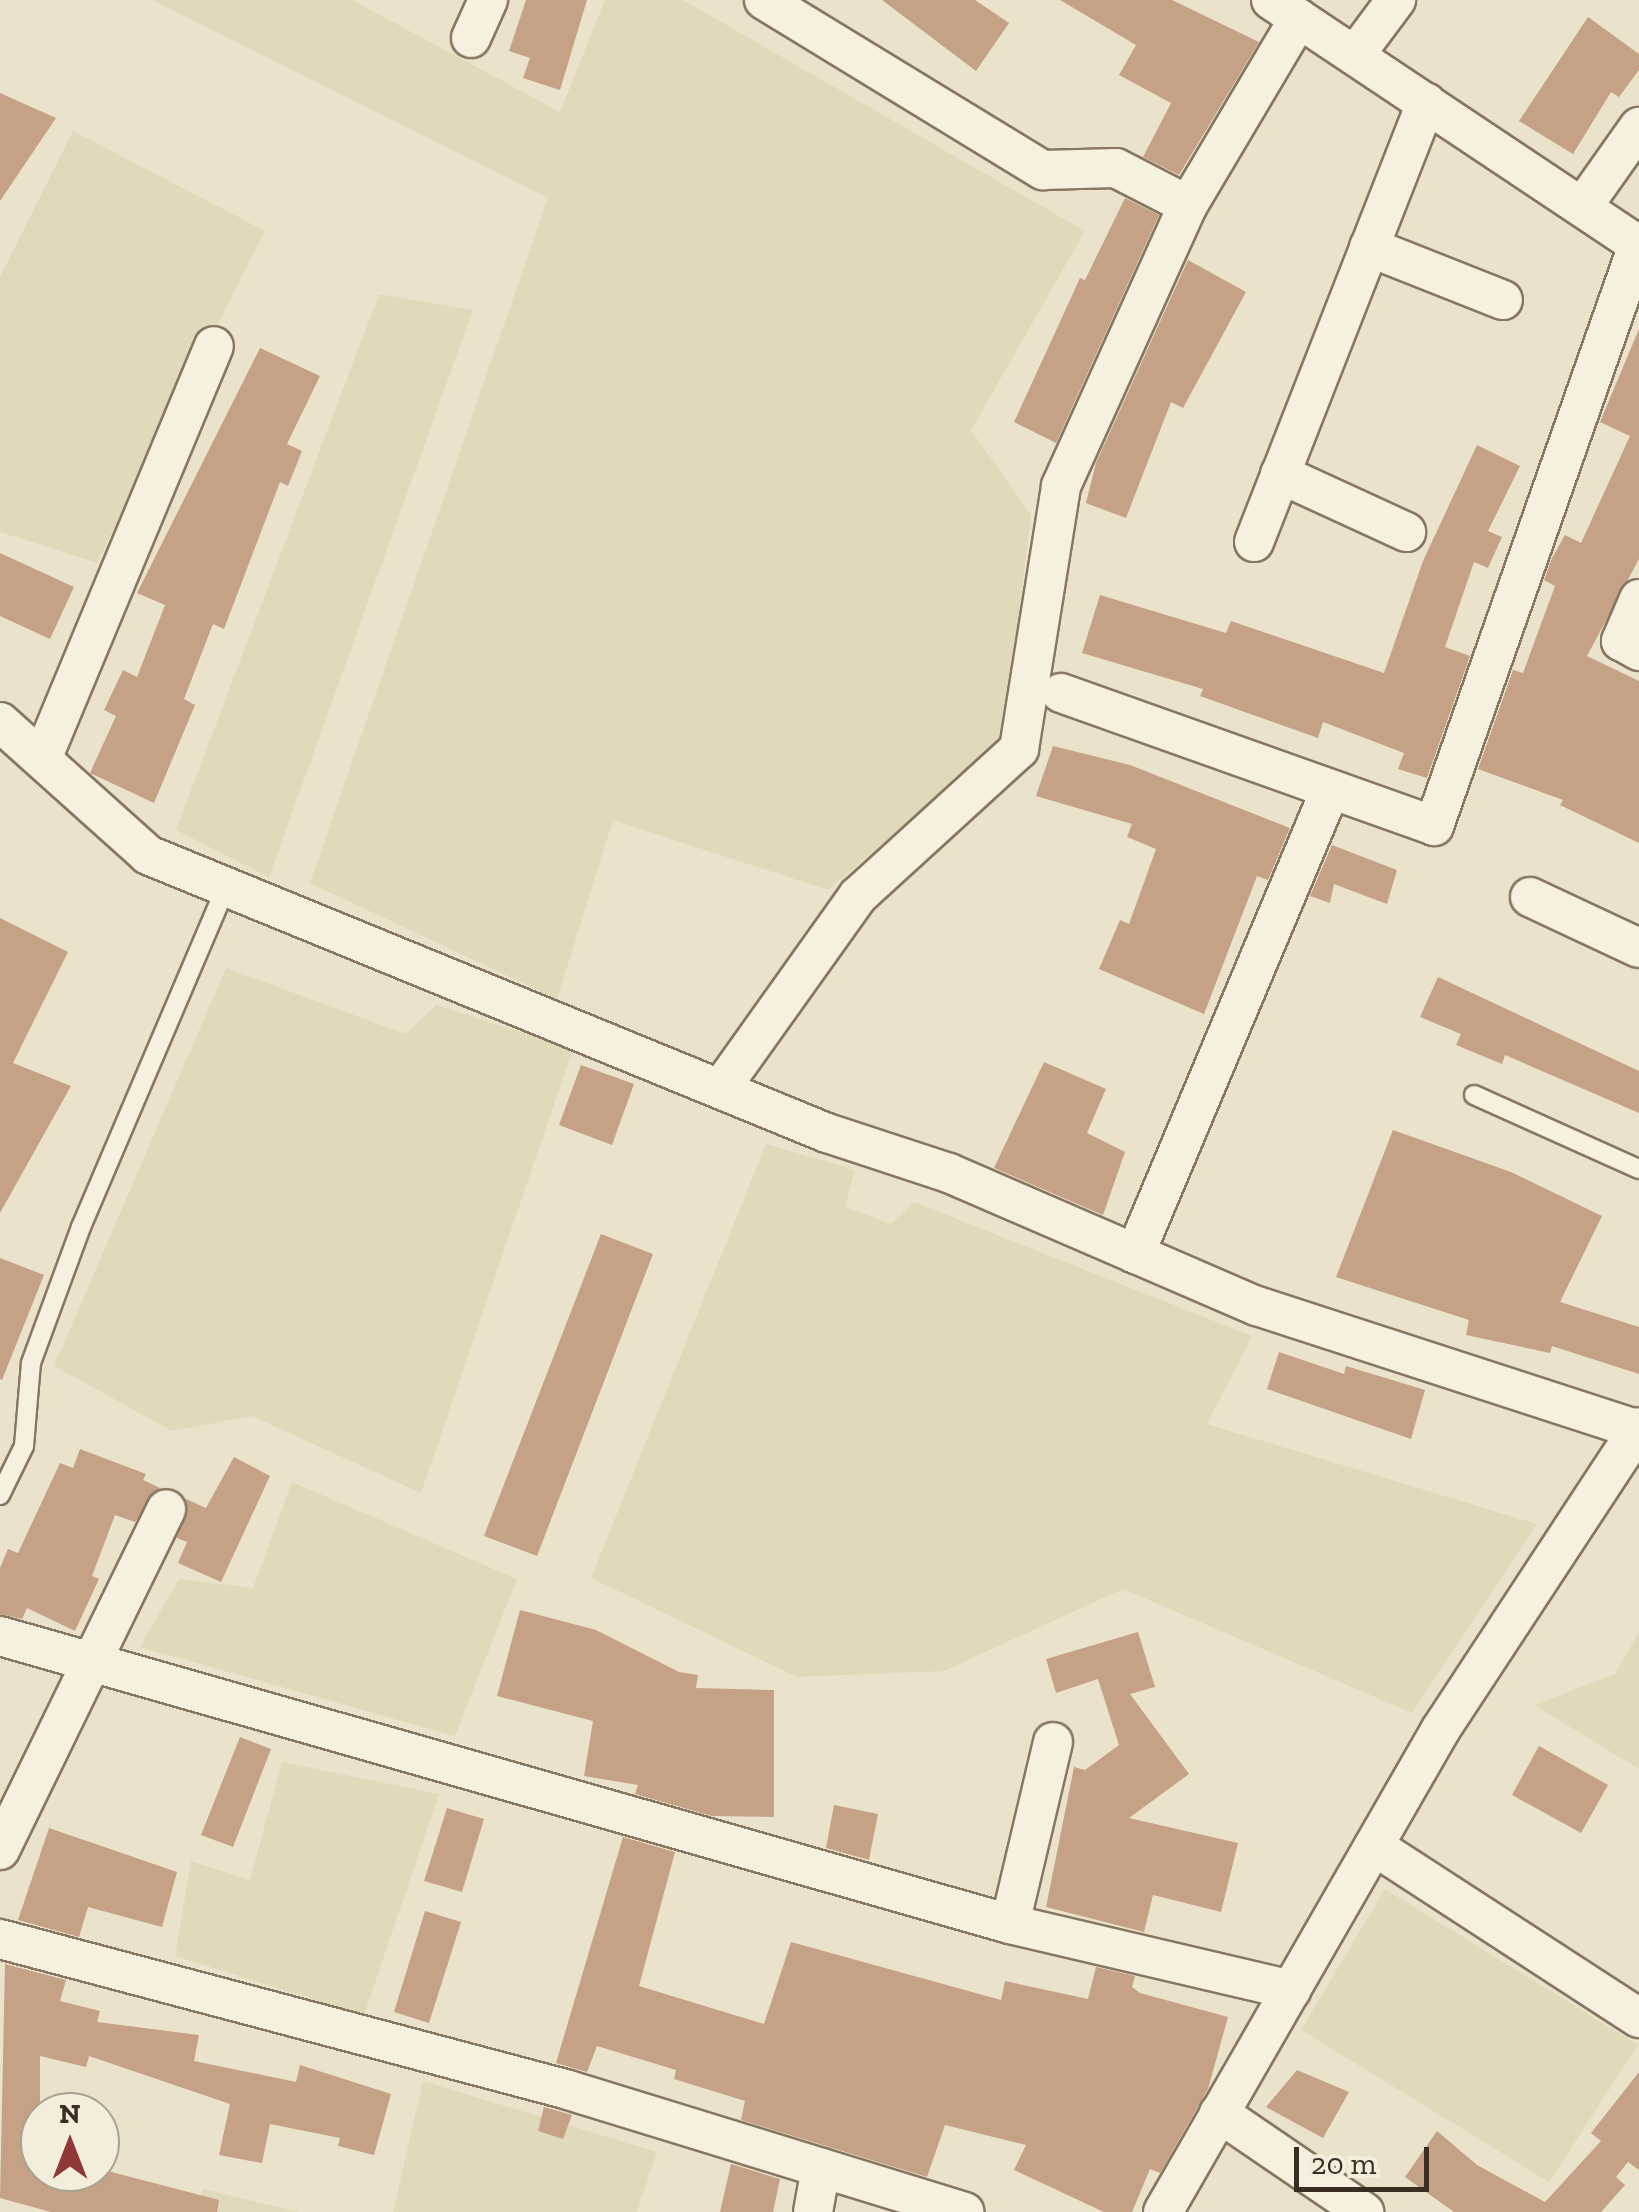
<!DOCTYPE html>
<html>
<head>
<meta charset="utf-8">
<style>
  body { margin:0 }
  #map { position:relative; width:1639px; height:2212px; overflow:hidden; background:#ebe2cc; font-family:"Zilla Slab",serif }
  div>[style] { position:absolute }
  .farmland>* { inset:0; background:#e0daba }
  .building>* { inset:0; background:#c5a186 }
  .roads { filter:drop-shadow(2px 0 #877662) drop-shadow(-2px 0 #877662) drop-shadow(0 2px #877662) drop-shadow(0 -2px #877662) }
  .service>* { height:18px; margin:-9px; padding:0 9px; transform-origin:9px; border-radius:9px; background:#f6f0df }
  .minor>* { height:38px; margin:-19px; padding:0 19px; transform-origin:19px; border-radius:19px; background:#f6f0df }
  span { translate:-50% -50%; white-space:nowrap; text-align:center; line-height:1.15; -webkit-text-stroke:8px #f3eddb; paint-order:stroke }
  .north { position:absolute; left:20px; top:2092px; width:100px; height:100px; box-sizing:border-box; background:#f3eddb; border:2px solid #a9a191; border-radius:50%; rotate:0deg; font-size:28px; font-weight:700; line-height:40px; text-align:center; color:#3a2e23 }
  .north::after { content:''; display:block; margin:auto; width:35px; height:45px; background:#903738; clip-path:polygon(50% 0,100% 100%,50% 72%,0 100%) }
  .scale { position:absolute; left:1294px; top:2147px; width:135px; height:45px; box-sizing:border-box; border:5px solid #3a2e23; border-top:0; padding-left:12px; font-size:30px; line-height:35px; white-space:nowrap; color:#3a2e23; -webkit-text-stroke:8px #f3eddb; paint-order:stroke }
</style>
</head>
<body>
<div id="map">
  <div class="farmland">
    <div style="clip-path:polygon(152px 0,352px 0,560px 112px,605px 0,683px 0,1085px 231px,971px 430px,1031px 515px,1003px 740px,828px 890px,613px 820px,557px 999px,310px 883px,548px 198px)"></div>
    <div style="clip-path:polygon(73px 131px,265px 231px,97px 563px,0 532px,0 277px)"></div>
    <div style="clip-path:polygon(379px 294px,473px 310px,269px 877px,176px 830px)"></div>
    <div style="clip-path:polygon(226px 968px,406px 1034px,436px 1005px,573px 1049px,421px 1493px,252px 1416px,172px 1431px,54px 1366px)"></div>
    <div style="clip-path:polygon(766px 1144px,855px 1170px,845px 1207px,891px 1224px,914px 1202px,1252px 1336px,1207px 1424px,1537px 1524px,1412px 1713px,1123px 1589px,944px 1671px,797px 1677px,591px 1578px)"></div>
    <div style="clip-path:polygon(292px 1482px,517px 1579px,455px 1736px,140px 1647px,179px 1579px,253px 1588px)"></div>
    <div style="clip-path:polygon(1639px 1632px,1639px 1769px,1534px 1705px,1615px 1674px)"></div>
    <div style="clip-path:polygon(282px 1762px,439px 1794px,364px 2015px,175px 1956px,191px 1861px,250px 1880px)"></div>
    <div style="clip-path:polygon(1385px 1889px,1638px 2045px,1549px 2182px,1301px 2030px)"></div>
    <div style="clip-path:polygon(423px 2081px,657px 2152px,637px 2212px,393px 2212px)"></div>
    <div style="clip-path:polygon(203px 2189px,299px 2212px,197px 2212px)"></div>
  </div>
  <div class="building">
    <div style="clip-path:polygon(526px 0,587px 0,560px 90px,523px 78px,530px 58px,509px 51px)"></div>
    <div style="clip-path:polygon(882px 0,975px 0,1009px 23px,976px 71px)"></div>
    <div style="clip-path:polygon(1060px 0,1172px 0,1259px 42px,1179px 175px,1143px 157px,1171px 103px,1119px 75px,1136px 45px)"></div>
    <div style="clip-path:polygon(1588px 17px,1639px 54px,1639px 70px,1619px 97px,1611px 92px,1573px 154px,1519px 121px)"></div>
    <div style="clip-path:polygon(0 93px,56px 118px,0 201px)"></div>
    <div style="clip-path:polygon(1125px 198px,1159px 215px,1056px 443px,1014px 422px,1080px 278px,1085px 280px)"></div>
    <div style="clip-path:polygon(1188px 260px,1246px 292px,1183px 408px,1171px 402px,1126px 518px,1086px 503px,1096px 463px)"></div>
    <div style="clip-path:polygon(1639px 329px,1639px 559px,1587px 656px,1639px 681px,1639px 843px,1560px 805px,1563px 800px,1478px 769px,1513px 670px,1523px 673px,1555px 586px,1544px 580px,1552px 558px,1565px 535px,1581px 543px,1630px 436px,1600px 422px)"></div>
    <div style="clip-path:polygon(260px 348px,320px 376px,287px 444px,302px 451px,288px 486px,280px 482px,224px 629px,213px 624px,184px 699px,195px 705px,154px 803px,90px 773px,116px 716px,104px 710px,123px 670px,137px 677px,165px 605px,137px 593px)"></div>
    <div style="clip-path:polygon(1477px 445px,1520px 466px,1488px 531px,1502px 537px,1488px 568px,1474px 562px,1445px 647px,1470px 656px,1427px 778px,1398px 769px,1404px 753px,1323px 722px,1318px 738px,1200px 696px,1203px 689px,1082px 653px,1100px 595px,1226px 633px,1231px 621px,1384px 673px,1423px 561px)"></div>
    <div style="clip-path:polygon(0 553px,74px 587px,50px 639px,0 616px)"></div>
    <div style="clip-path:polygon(1053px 746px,1130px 765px,1290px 828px,1268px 880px,1257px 876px,1204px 1014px,1099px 969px,1120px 920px,1129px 924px,1156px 849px,1127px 837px,1132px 824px,1036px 796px)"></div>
    <div style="clip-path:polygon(1332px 845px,1397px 870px,1387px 904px,1334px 884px,1330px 903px,1310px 896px)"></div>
    <div style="clip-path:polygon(0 918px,68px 952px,13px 1063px,71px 1086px,0 1213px)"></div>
    <div style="clip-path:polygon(1438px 977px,1639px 1071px,1639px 1113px,1505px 1055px,1502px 1064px,1456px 1045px,1461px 1034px,1420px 1017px)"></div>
    <div style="clip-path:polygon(1044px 1062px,1106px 1089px,1087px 1133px,1125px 1152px,1103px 1215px,994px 1168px)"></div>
    <div style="clip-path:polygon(581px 1065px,634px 1084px,612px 1145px,559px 1125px)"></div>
    <div style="clip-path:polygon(1393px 1130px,1511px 1172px,1602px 1216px,1560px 1302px,1639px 1327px,1639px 1374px,1552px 1346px,1550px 1353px,1466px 1335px,1469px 1320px,1336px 1277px)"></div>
    <div style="clip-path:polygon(601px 1234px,653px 1254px,537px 1556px,484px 1536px)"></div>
    <div style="clip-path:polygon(0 1258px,44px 1275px,2px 1380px,0 1379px)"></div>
    <div style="clip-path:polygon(1279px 1352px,1344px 1374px,1346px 1366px,1425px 1390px,1411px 1439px,1267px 1389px)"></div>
    <div style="clip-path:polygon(80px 1449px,146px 1474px,143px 1480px,160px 1488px,135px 1522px,115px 1515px,92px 1576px,99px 1579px,75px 1631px,27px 1608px,22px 1619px,0 1614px,0 1568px,8px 1549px,18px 1553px,60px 1463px,73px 1468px)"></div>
    <div style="clip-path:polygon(234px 1457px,270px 1476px,221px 1582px,178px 1563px,187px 1542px,177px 1538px,186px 1499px,206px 1508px)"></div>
    <div style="clip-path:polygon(520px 1610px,596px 1630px,679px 1672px,698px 1675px,696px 1688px,774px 1690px,774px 1817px,712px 1816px,635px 1794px,638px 1785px,584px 1776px,593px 1721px,497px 1696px)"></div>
    <div style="clip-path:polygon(1138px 1632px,1155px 1687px,1130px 1694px,1189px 1774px,1129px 1818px,1238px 1843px,1221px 1912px,1153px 1895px,1144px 1932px,1046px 1907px,1074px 1767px,1085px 1770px,1119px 1745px,1098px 1679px,1056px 1693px,1046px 1659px)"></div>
    <div style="clip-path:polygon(240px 1737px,271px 1749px,233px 1847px,201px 1835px)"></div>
    <div style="clip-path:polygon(1539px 1746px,1608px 1785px,1581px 1833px,1512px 1795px)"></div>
    <div style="clip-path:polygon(834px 1805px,878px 1814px,869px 1860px,826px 1848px)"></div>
    <div style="clip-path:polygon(447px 1808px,484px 1819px,462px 1892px,424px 1881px)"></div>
    <div style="clip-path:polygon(49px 1828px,177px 1872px,162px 1927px,88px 1907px,79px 1937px,18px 1920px)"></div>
    <div style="clip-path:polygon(623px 1837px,675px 1852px,639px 1986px,764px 2024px,791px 1942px,1001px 2000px,1005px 1981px,1088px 1999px,1096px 1967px,1135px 1976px,1132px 1987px,1140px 1993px,1228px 2017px,1208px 2089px,1160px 2173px,1150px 2169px,1132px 2212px,1104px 2212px,1014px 2170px,1026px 2145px,945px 2125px,927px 2177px,741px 2120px,745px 2101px,674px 2079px,676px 2070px,597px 2046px,587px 2072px,556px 2063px)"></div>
    <div style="clip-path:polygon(425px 1911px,461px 1922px,429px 2023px,394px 2012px)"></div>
    <div style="clip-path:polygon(5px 1964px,66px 1980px,60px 2001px,100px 2011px,97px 2022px,199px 2035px,194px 2061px,296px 2082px,300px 2065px,391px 2094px,374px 2155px,338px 2146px,340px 2138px,270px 2124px,262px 2163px,219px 2155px,230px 2104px,89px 2056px,86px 2067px,40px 2056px,40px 2172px,100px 2169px,219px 2200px,217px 2212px,51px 2212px,0 2198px)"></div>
    <div style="clip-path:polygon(1297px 2070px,1349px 2092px,1323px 2138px,1266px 2107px)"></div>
    <div style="clip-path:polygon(1639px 2072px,1639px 2170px,1628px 2162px,1616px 2177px,1625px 2185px,1601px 2212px,1454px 2212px,1405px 2177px,1437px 2131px,1477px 2165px,1545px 2202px,1601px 2141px,1591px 2133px)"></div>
    <div style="clip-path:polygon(544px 2107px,572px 2115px,563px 2139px,538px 2131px)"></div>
    <div style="clip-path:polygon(731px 2164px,780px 2179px,773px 2212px,720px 2212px)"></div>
  </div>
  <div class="roads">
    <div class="service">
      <div style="left:1474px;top:1095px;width:181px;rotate:24.2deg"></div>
      <div style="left:0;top:1495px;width:55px;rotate:-63.9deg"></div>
      <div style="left:24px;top:1446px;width:83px;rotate:-85.2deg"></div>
      <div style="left:31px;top:1363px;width:145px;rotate:-69.8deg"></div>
      <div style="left:81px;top:1227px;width:370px;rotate:-66.9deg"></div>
    </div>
    <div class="minor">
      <div style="left:764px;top:0;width:327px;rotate:31.4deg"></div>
      <div style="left:1043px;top:170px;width:73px;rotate:-1.6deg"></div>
      <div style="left:1116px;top:168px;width:81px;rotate:27.2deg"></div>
      <div style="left:1188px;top:205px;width:217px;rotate:-59.3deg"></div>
      <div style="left:1271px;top:0;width:442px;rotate:33.7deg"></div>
      <div style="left:471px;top:38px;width:42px;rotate:-65.9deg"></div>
      <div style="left:1355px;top:55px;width:69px;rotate:-53.3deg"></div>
      <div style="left:1583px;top:206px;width:97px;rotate:-54.7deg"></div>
      <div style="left:1369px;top:247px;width:144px;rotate:21.6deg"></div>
      <div style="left:1280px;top:474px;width:139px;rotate:24.7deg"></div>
      <div style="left:1254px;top:542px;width:472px;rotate:-68.6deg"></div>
      <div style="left:1639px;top:599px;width:46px;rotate:113.2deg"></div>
      <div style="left:1621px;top:641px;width:21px;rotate:29deg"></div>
      <div style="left:1061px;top:693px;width:396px;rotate:19.6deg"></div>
      <div style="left:1434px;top:826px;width:616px;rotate:-70.65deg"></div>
      <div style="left:0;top:722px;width:199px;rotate:41.9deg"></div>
      <div style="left:148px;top:855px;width:734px;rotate:22.27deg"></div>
      <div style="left:827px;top:1133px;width:128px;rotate:18.2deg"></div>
      <div style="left:949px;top:1173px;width:335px;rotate:23.4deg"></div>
      <div style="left:1257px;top:1306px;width:398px;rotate:18deg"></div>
      <div style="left:42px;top:759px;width:447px;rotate:-67.4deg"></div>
      <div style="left:1530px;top:897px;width:120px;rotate:25.1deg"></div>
      <div style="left:721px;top:1088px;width:236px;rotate:-54.5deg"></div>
      <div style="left:858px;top:896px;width:218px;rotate:-42.4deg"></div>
      <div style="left:1019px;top:749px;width:266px;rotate:-80.9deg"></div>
      <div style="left:1061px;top:486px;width:308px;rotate:-65.7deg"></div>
      <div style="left:1135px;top:1254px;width:500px;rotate:-67.18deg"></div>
      <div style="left:0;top:1636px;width:1050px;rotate:15.92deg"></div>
      <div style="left:1010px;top:1924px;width:289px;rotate:13.2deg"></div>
      <div style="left:1374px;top:1846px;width:316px;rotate:33deg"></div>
      <div style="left:0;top:1850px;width:379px;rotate:-64deg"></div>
      <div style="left:1010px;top:1924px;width:187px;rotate:-76.7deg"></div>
      <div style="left:0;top:1939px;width:585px;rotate:14.87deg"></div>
      <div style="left:565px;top:2089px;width:418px;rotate:17.1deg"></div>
      <div style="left:1219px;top:2113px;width:176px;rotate:34.3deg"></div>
      <div style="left:813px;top:2212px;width:45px;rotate:-79.7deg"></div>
      <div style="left:1163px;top:2212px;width:557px;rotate:-60.08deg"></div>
      <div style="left:1441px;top:1729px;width:361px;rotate:-56.7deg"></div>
    </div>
  </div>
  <div class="north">N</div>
  <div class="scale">20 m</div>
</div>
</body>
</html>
